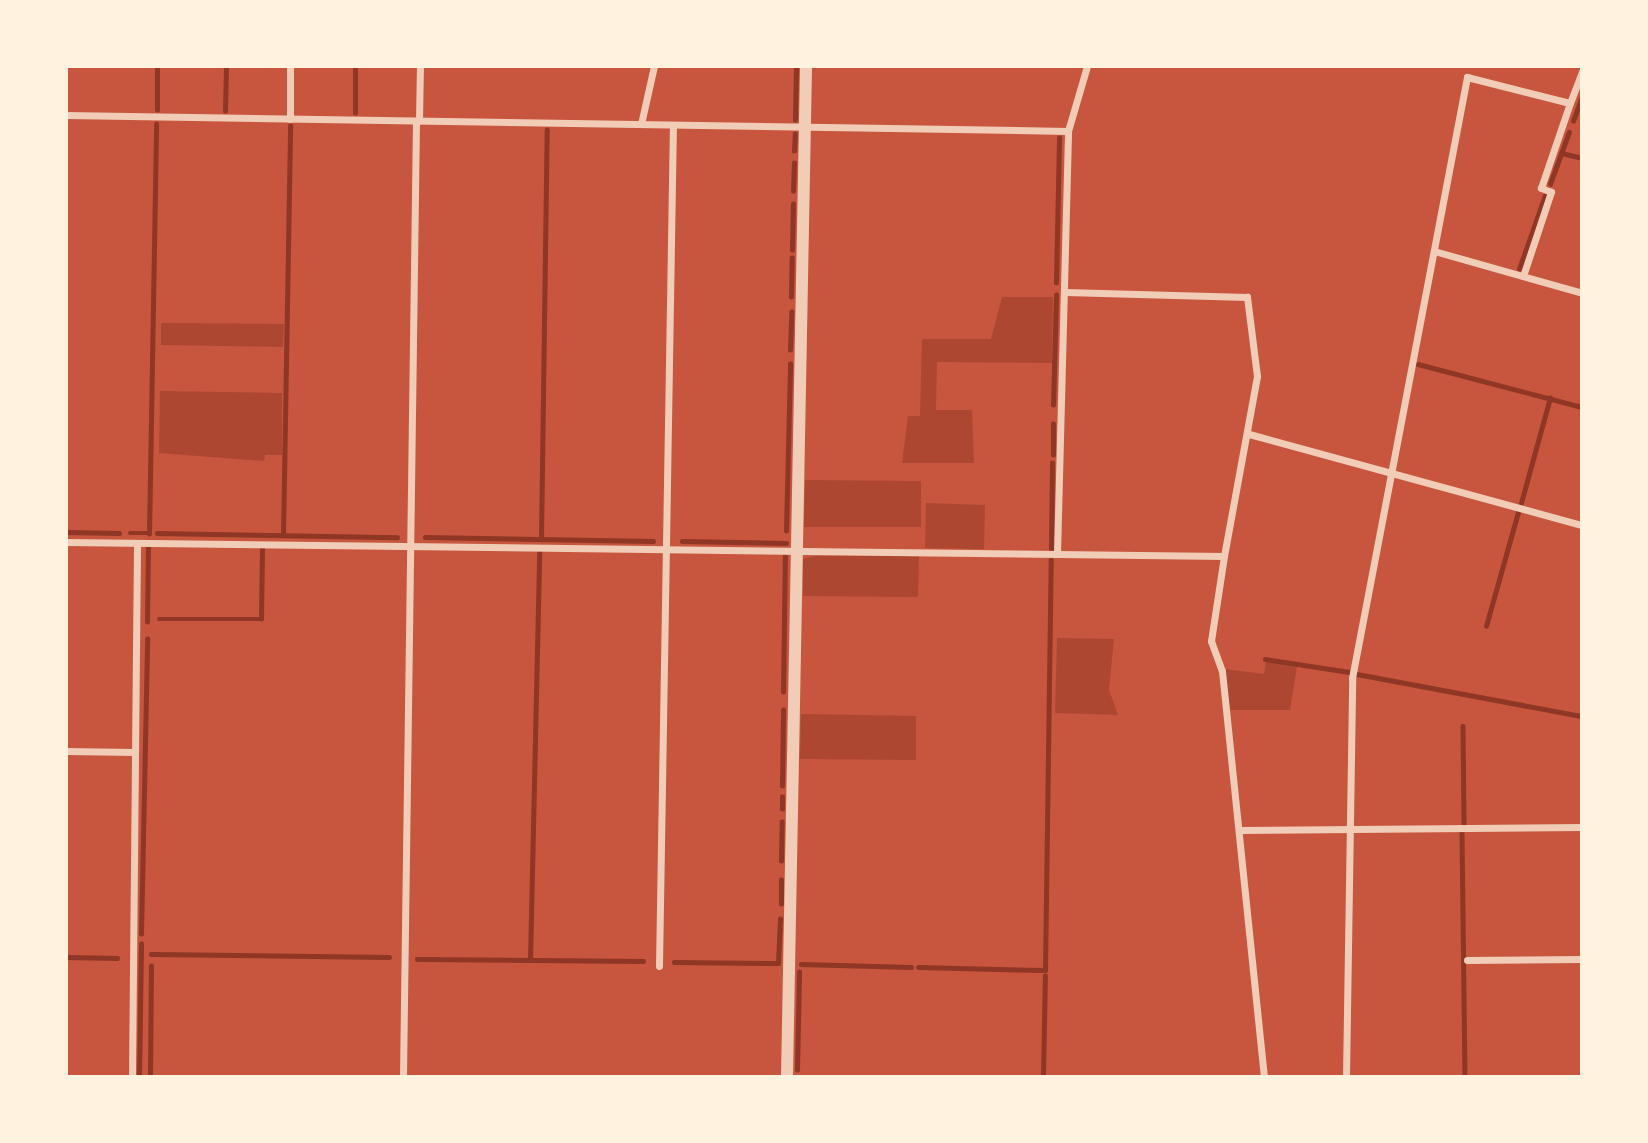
<!DOCTYPE html>
<html>
<head>
<meta charset="utf-8">
<style>
  body { margin:0 }
  #map { position:relative; width:1648px; height:1143px; overflow:hidden; background:#c8553d; font-family:Inter,sans-serif }
  div>[style] { position:absolute }
  .green>* { inset:0; background:#ae4732 }
  .stream>* { height:4.5px; margin:-2.25px; padding:0 2.25px; transform-origin:2.25px; border-radius:2.25px; background:#8f3625 }
  .minor>* { height:7px; margin:-3.5px; padding:0 3.5px; transform-origin:3.5px; border-radius:3.5px; background:#f1ccb7 }
  .tertiary>* { height:12px; margin:-6px; padding:0 6px; transform-origin:6px; border-radius:6px; background:#f1ccb7 }
  span { translate:-50% -50%; white-space:nowrap; text-align:center; line-height:1.15; -webkit-text-stroke:7px #fff3e0; paint-order:stroke }
  .frame { position:absolute; inset:0; border:68px solid #fff3e0; pointer-events:none }
</style>
</head>
<body>
<div id="map">
  <div class="green">
    <div style="clip-path:polygon(1002px 297px,1053px 297px,1052px 363px,937px 362px,936px 410px,972px 410px,974px 463px,902px 463px,908px 416px,920px 416px,922px 339px,991px 339px)"></div>
    <div style="clip-path:polygon(161px 323px,284px 324px,283px 347px,161px 345px)"></div>
    <div style="clip-path:polygon(160px 391px,282px 393px,282px 455px,265px 455px,264px 461px,159px 453px)"></div>
    <div style="clip-path:polygon(805px 480px,921px 481px,921px 527px,804px 527px)"></div>
    <div style="clip-path:polygon(926px 503px,985px 505px,984px 549px,925px 548px)"></div>
    <div style="clip-path:polygon(815px 556px,919px 556px,918px 597px,803px 596px,803px 559px)"></div>
    <div style="clip-path:polygon(1057px 638px,1114px 639px,1109px 690px,1118px 715px,1055px 713px)"></div>
    <div style="clip-path:polygon(1266px 661px,1297px 666px,1290px 710px,1230px 710px,1225px 669px,1264px 674px)"></div>
    <div style="clip-path:polygon(801px 714px,916px 716px,916px 760px,800px 759px)"></div>
  </div>
  <div class="stream">
    <div style="left:157px;top:110px;width:44px;rotate:-90deg"></div>
    <div style="left:225px;top:111px;width:45px;rotate:-88.7deg"></div>
    <div style="left:355px;top:113px;width:47px;rotate:-90deg"></div>
    <div style="left:795px;top:120px;width:54px;rotate:-88.9deg"></div>
    <div style="left:1573px;top:121px;width:27px;rotate:-70deg"></div>
    <div style="left:794px;top:151px;width:17px;rotate:-87deg"></div>
    <div style="left:1562px;top:153px;width:21px;rotate:14deg"></div>
    <div style="left:1550px;top:184px;width:55px;rotate:-69.9deg"></div>
    <div style="left:793px;top:191px;width:28px;rotate:-88deg"></div>
    <div style="left:792px;top:250px;width:46px;rotate:-88.8deg"></div>
    <div style="left:1519px;top:269px;width:78px;rotate:-70.6deg"></div>
    <div style="left:1056px;top:283px;width:145px;rotate:-88.8deg"></div>
    <div style="left:791px;top:297px;width:39px;rotate:-89deg"></div>
    <div style="left:790px;top:350px;width:38px;rotate:-88deg"></div>
    <div style="left:1418px;top:364px;width:170px;rotate:14.7deg"></div>
    <div style="left:1053px;top:405px;width:110px;rotate:-88.4deg"></div>
    <div style="left:1053px;top:455px;width:31px;rotate:-90deg"></div>
    <div style="left:1521px;top:503px;width:109px;rotate:-74.6deg"></div>
    <div style="left:786px;top:531px;width:167px;rotate:-88.6deg"></div>
    <div style="left:66px;top:532px;width:53px;rotate:1.1deg"></div>
    <div style="left:130px;top:533px;width:20px"></div>
    <div style="left:157px;top:533px;width:240px;rotate:1deg"></div>
    <div style="left:149px;top:534px;width:410px;rotate:-89deg"></div>
    <div style="left:283px;top:535px;width:409px;rotate:-89deg"></div>
    <div style="left:425px;top:537px;width:228px;rotate:1deg"></div>
    <div style="left:541px;top:539px;width:409px;rotate:-89.2deg"></div>
    <div style="left:682px;top:541px;width:104px;rotate:1.1deg"></div>
    <div style="left:1051px;top:549px;width:86px;rotate:-89.3deg"></div>
    <div style="left:159px;top:619px;width:102px"></div>
    <div style="left:261px;top:619px;width:71px;rotate:-89.2deg"></div>
    <div style="left:147px;top:622px;width:77px;rotate:-89.3deg"></div>
    <div style="left:1486px;top:626px;width:118px;rotate:-74.3deg"></div>
    <div style="left:1265px;top:659px;width:85px;rotate:8.8deg"></div>
    <div style="left:1357px;top:674px;width:229px;rotate:10.6deg"></div>
    <div style="left:783px;top:692px;width:136px;rotate:-89.2deg"></div>
    <div style="left:1463px;top:726px;width:97px;rotate:89.4deg"></div>
    <div style="left:782px;top:786px;width:76px;rotate:-89.2deg"></div>
    <div style="left:782px;top:809px;width:12px;rotate:-90deg"></div>
    <div style="left:1462px;top:833px;width:243px;rotate:89.3deg"></div>
    <div style="left:781px;top:861px;width:39px;rotate:-89deg"></div>
    <div style="left:781px;top:904px;width:24px;rotate:-90deg"></div>
    <div style="left:141px;top:934px;width:295px;rotate:-88.8deg"></div>
    <div style="left:151px;top:954px;width:238px;rotate:0.7deg"></div>
    <div style="left:66px;top:957px;width:51px;rotate:1.1deg"></div>
    <div style="left:417px;top:959px;width:226px;rotate:0.5deg"></div>
    <div style="left:530px;top:960px;width:410px;rotate:-88.7deg"></div>
    <div style="left:674px;top:962px;width:104px;rotate:0.6deg"></div>
    <div style="left:778px;top:963px;width:44px;rotate:-87.4deg"></div>
    <div style="left:801px;top:964px;width:110px;rotate:1.6deg"></div>
    <div style="left:918px;top:967px;width:127px;rotate:1.4deg"></div>
    <div style="left:1045px;top:970px;width:410px;rotate:-89.2deg"></div>
    <div style="left:797px;top:1070px;width:98px;rotate:-88.8deg"></div>
    <div style="left:139px;top:1076px;width:132px;rotate:-89.1deg"></div>
    <div style="left:150px;top:1076px;width:110px;rotate:-89.5deg"></div>
    <div style="left:1043px;top:1076px;width:100px;rotate:-88.9deg"></div>
  </div>
  <div class="minor">
    <div style="left:66px;top:115px;width:1002px;rotate:0.91deg"></div>
    <div style="left:290px;top:119px;width:53px;rotate:-90deg"></div>
    <div style="left:419px;top:121px;width:55px;rotate:-89deg"></div>
    <div style="left:641px;top:124px;width:59px;rotate:-77.4deg"></div>
    <div style="left:1434px;top:251px;width:154px;rotate:15.8deg"></div>
    <div style="left:1523px;top:276px;width:89px;rotate:-71.6deg"></div>
    <div style="left:1551px;top:192px;width:11px;rotate:-158deg"></div>
    <div style="left:1541px;top:188px;width:90px;rotate:-71.2deg"></div>
    <div style="left:1249px;top:434px;width:345px;rotate:15.3deg"></div>
    <div style="left:66px;top:542px;width:1158px;rotate:0.69deg"></div>
    <div style="left:1224px;top:556px;width:183px;rotate:-79.6deg"></div>
    <div style="left:1257px;top:376px;width:80px;rotate:-97.2deg"></div>
    <div style="left:1247px;top:297px;width:182px;rotate:-178.4deg"></div>
    <div style="left:1057px;top:554px;width:423px;rotate:-88.5deg"></div>
    <div style="left:1068px;top:131px;width:68px;rotate:-73.7deg"></div>
    <div style="left:1224px;top:556px;width:86px;rotate:98.7deg"></div>
    <div style="left:1211px;top:641px;width:32px;rotate:70deg"></div>
    <div style="left:1222px;top:671px;width:407px;rotate:84.1deg"></div>
    <div style="left:66px;top:751px;width:68px;rotate:0.8deg"></div>
    <div style="left:1241px;top:830px;width:341px;rotate:-0.5deg"></div>
    <div style="left:1467px;top:960px;width:115px;rotate:-0.5deg"></div>
    <div style="left:659px;top:966px;width:841px;rotate:-89.05deg"></div>
    <div style="left:132px;top:1076px;width:533px;rotate:-89.46deg"></div>
    <div style="left:403px;top:1076px;width:955px;rotate:-89.22deg"></div>
    <div style="left:1346px;top:1076px;width:398px;rotate:-89.1deg"></div>
    <div style="left:1352px;top:678px;width:612px;rotate:-79.17deg"></div>
    <div style="left:1467px;top:77px;width:106px;rotate:14.2deg"></div>
    <div style="left:1570px;top:103px;width:34px;rotate:-69deg"></div>
  </div>
  <div class="tertiary">
    <div style="left:787px;top:1076px;width:1010px;rotate:-88.92deg"></div>
  </div>
  <div class="frame"></div>
</div>
</body>
</html>
